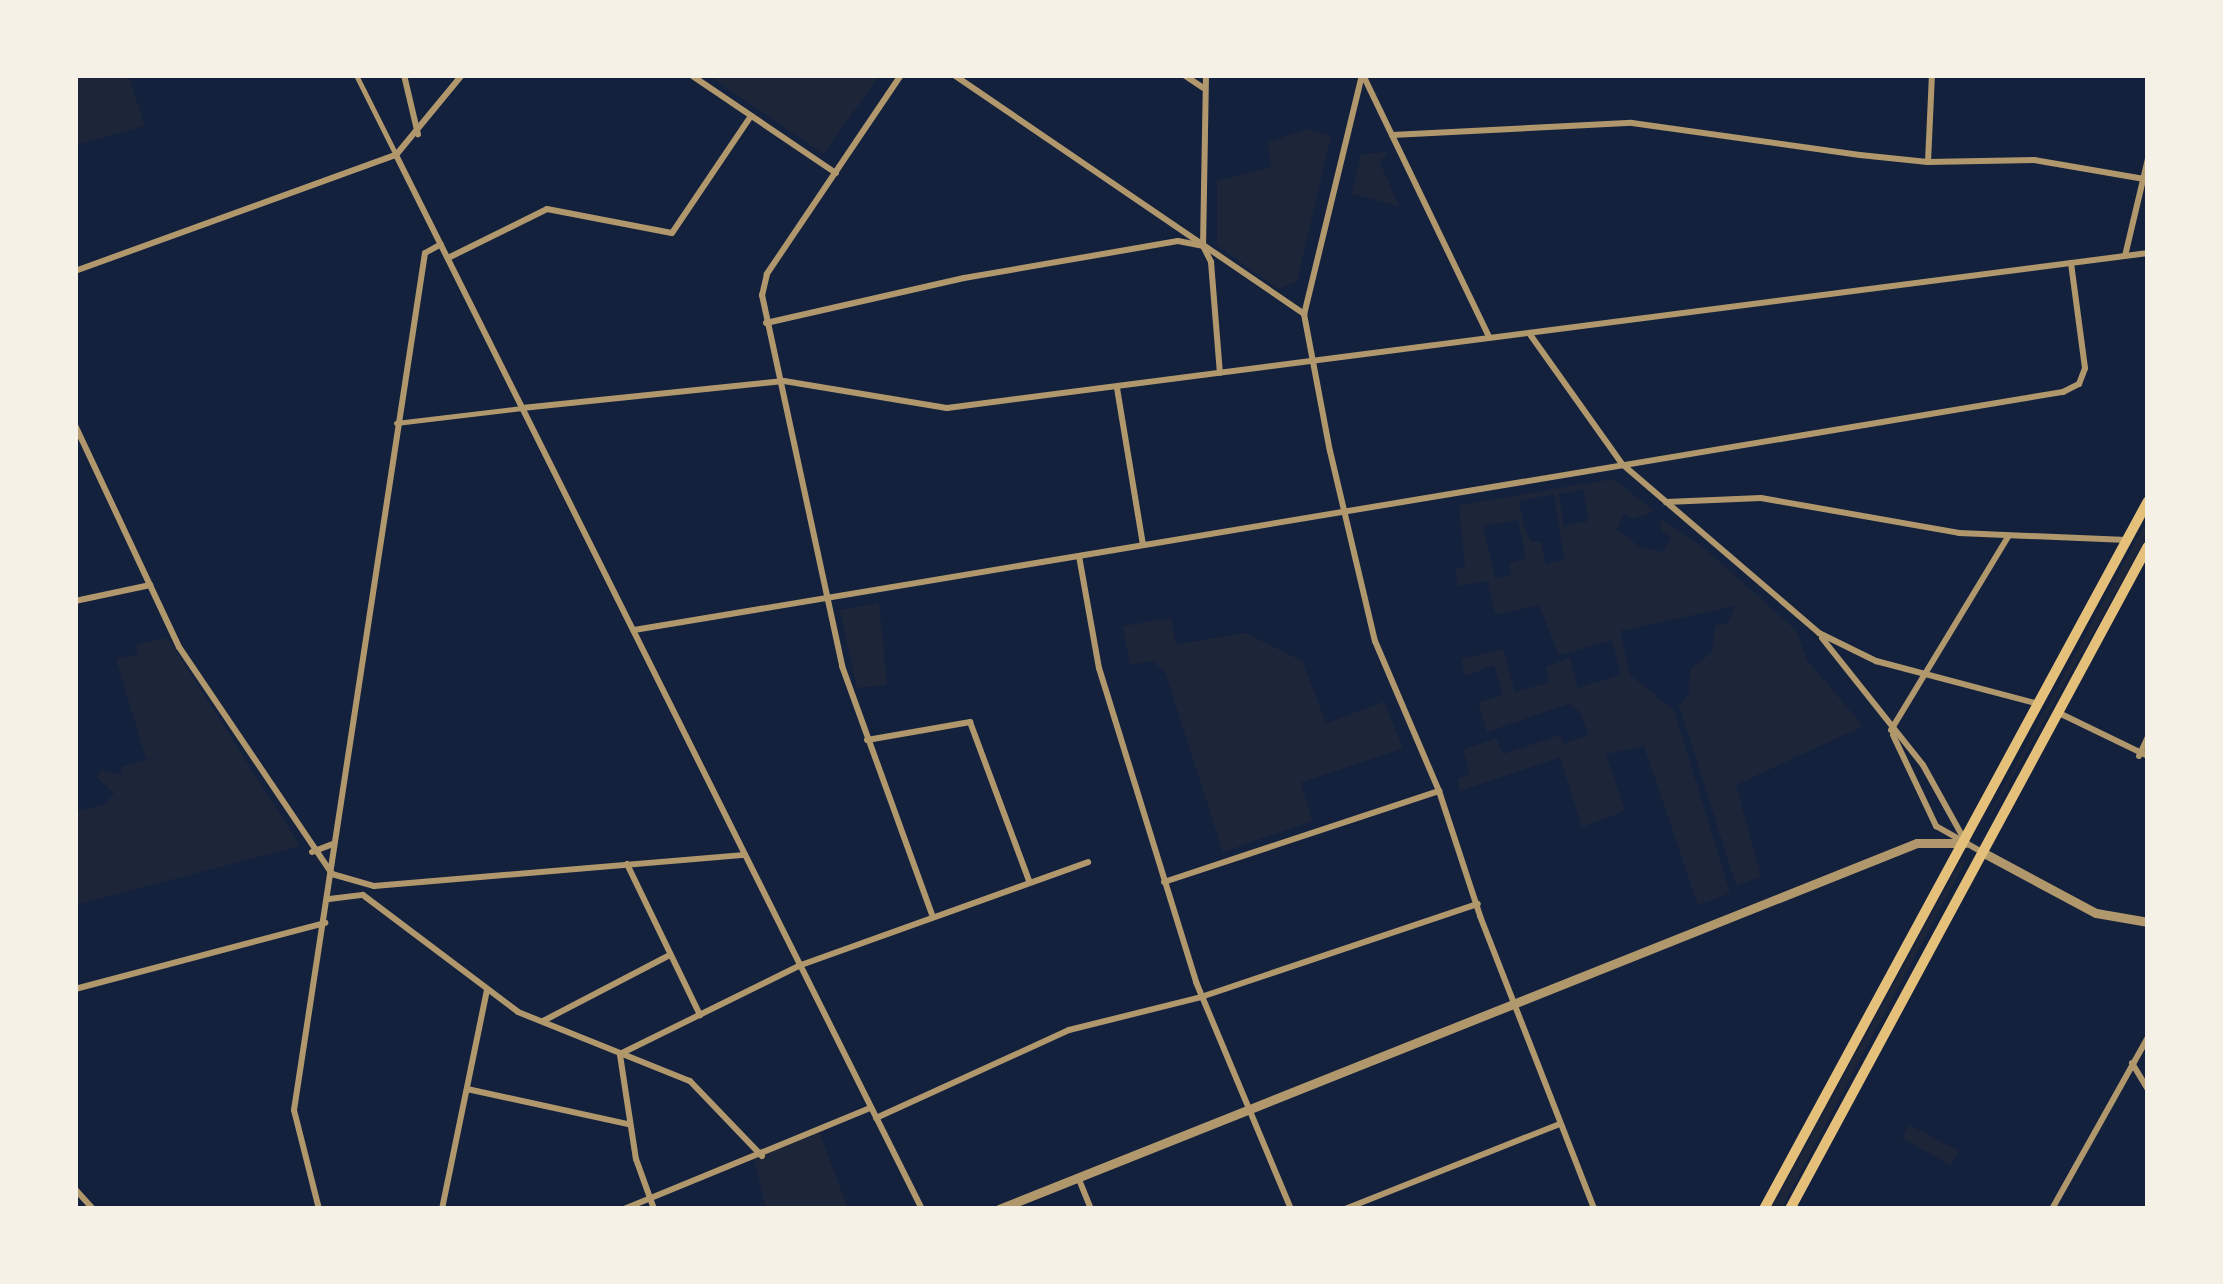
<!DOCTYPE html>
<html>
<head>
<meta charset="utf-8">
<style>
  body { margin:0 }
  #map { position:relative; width:2223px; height:1284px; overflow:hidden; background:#14213d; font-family:"Zilla Slab",serif }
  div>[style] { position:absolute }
  .green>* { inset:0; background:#1d2539 }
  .pedestrian>* { height:5px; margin:-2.5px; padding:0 2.5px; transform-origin:2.5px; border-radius:2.5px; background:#b1986c }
  .minor>* { height:6px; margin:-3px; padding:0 3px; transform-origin:3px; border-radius:3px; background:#b1986c }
  .tertiary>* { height:9px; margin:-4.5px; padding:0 4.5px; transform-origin:4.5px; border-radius:4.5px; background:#b1986c }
  .secondary>* { height:10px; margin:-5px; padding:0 5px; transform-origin:5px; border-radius:5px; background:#e5c07b }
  span { translate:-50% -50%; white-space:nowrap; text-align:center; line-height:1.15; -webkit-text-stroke:9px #f6f1e7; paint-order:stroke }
  .frame { position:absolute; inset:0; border:78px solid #f6f1e7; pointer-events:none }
</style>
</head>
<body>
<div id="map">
  <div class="green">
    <div style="clip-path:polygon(75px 75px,128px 75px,145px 126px,75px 145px)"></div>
    <div style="clip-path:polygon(708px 75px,880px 75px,823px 154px)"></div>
    <div style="clip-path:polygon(1307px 129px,1331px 136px,1297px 281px,1278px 289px,1217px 245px,1217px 181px,1271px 167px,1268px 142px)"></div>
    <div style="clip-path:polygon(1388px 152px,1380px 163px,1399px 206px,1352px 194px,1361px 154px)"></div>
    <div style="clip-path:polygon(evenodd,1613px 479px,1655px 511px,1633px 519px,1624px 513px,1617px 529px,1638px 546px,1663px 552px,1671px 537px,1661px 531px,1661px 519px,1704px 548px,1796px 630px,1807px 660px,1863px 726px,1736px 785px,1761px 877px,1736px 885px,1679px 705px,1689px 694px,1690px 670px,1712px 652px,1715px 625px,1727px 623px,1736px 606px,1620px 631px,1630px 675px,1674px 710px,1730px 893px,1698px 905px,1644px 746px,1606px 754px,1625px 811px,1582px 827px,1560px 757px,1460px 791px,1457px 779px,1470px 774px,1463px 750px,1496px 738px,1503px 754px,1560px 735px,1564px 744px,1588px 735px,1581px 713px,1569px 704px,1487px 732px,1478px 703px,1503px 695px,1494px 665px,1465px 676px,1461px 659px,1503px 649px,1515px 692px,1550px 682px,1545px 667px,1570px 658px,1578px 688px,1621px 675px,1612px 640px,1559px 655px,1539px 605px,1495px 615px,1488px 581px,1458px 586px,1455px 570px,1465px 566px,1459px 505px,1613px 479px,1584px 489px,1588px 521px,1564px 526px,1559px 494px,1584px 489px,1613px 479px,1554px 494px,1564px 560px,1546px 564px,1541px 542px,1531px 542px,1524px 528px,1519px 501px,1554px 494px,1613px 479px,1518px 520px,1526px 558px,1509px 563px,1511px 575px,1495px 579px,1483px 526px,1518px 520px)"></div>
    <div style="clip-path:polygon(2148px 518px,2148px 534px,1990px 818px,1990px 813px)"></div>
    <div style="clip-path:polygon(879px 603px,887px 685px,857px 688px,840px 610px)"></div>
    <div style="clip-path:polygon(1171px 618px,1176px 644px,1246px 633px,1302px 661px,1326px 723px,1384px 702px,1403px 748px,1301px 783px,1312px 821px,1223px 852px,1165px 672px,1153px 661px,1130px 665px,1123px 626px)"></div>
    <div style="clip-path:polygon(168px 638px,300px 846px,75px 905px,75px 812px,106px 804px,114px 793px,97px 777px,102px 770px,122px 775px,121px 767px,160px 756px,146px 759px,116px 659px,138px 654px,136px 644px)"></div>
    <div style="clip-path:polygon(1966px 860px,1781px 1209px,1771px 1209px,1960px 862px)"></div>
    <div style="clip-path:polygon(1909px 1125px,1959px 1151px,1951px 1165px,1902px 1138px)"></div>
    <div style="clip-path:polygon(819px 1131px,848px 1209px,766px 1209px,754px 1159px)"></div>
  </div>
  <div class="pedestrian">
    <div style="left:356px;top:75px;width:89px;rotate:63.4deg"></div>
    <div style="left:396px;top:423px;width:127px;rotate:-6.8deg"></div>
  </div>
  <div class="minor">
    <div style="left:404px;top:75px;width:61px;rotate:76.7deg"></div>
    <div style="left:691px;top:75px;width:175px;rotate:34.1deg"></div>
    <div style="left:901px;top:75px;width:240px;rotate:124deg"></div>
    <div style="left:767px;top:274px;width:22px;rotate:103deg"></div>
    <div style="left:762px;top:295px;width:380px;rotate:77.8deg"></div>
    <div style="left:842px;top:666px;width:267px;rotate:70.1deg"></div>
    <div style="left:954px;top:75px;width:424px;rotate:34.3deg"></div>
    <div style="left:1184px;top:75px;width:23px;rotate:34deg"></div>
    <div style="left:1206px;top:75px;width:171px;rotate:91deg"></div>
    <div style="left:1203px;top:246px;width:18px;rotate:63deg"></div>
    <div style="left:1211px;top:262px;width:111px;rotate:85.4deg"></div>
    <div style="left:1362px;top:75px;width:246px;rotate:103.6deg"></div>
    <div style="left:1304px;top:314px;width:139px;rotate:79.3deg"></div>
    <div style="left:1330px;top:451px;width:195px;rotate:76.7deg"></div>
    <div style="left:1375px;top:641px;width:163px;rotate:66.9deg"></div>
    <div style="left:1439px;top:791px;width:132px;rotate:71.8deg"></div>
    <div style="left:1480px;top:916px;width:314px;rotate:68.7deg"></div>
    <div style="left:1364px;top:77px;width:288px;rotate:64.3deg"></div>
    <div style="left:1392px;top:135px;width:240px;rotate:-2.9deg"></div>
    <div style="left:1632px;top:123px;width:230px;rotate:8deg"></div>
    <div style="left:1860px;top:155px;width:68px;rotate:5.9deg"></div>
    <div style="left:1928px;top:162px;width:106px;rotate:-1.1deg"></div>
    <div style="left:2034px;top:160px;width:112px;rotate:9.8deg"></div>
    <div style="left:396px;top:155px;width:1178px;rotate:63.48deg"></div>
    <div style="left:1928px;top:162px;width:87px;rotate:-87.4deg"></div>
    <div style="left:2125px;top:256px;width:100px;rotate:-76.7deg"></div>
    <div style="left:448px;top:258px;width:110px;rotate:-26.3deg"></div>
    <div style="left:547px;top:209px;width:127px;rotate:10.9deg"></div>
    <div style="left:672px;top:233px;width:141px;rotate:-56deg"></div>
    <div style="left:75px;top:271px;width:341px;rotate:-19.9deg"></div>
    <div style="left:396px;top:155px;width:104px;rotate:-50.5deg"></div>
    <div style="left:766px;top:323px;width:203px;rotate:-12.8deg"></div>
    <div style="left:964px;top:278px;width:217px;rotate:-9.8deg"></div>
    <div style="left:1178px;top:241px;width:25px;rotate:11deg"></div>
    <div style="left:1529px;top:333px;width:161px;rotate:54.6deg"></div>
    <div style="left:1622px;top:464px;width:260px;rotate:40.6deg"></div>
    <div style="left:1819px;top:633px;width:64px;rotate:26.2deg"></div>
    <div style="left:1876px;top:661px;width:169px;rotate:14.8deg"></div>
    <div style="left:1117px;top:388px;width:159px;rotate:80.6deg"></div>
    <div style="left:522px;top:408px;width:263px;rotate:-5.9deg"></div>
    <div style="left:784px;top:381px;width:165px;rotate:9.4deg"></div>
    <div style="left:947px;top:408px;width:1211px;rotate:-7.35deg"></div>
    <div style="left:75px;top:425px;width:245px;rotate:64.9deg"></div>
    <div style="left:179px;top:647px;width:274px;rotate:56deg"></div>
    <div style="left:332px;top:874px;width:44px;rotate:15.9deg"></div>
    <div style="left:374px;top:886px;width:372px;rotate:-4.8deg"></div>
    <div style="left:1666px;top:502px;width:95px;rotate:-2.4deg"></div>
    <div style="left:1761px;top:498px;width:201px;rotate:10deg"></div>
    <div style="left:1959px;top:533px;width:168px;rotate:2.4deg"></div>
    <div style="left:1079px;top:556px;width:114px;rotate:79.9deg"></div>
    <div style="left:1099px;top:668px;width:329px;rotate:72.8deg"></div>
    <div style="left:1196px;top:982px;width:246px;rotate:67.3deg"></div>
    <div style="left:75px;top:601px;width:77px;rotate:-12deg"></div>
    <div style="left:634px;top:630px;width:1449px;rotate:-9.46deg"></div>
    <div style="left:2063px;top:392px;width:18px;rotate:-27deg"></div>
    <div style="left:2079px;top:384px;width:17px;rotate:-69deg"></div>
    <div style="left:2085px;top:368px;width:106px;rotate:-97.6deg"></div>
    <div style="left:1822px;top:638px;width:162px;rotate:51.5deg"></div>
    <div style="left:1923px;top:765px;width:85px;rotate:61deg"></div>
    <div style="left:2059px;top:713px;width:99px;rotate:25.8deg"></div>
    <div style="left:1891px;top:730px;width:226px;rotate:-58.8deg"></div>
    <div style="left:1893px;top:735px;width:101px;rotate:64.7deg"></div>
    <div style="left:1936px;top:826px;width:53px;rotate:29.5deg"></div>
    <div style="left:867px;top:740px;width:105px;rotate:-9.9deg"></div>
    <div style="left:970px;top:722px;width:170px;rotate:69.6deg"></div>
    <div style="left:2139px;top:756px;width:21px;rotate:-65deg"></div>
    <div style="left:312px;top:852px;width:22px;rotate:-21deg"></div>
    <div style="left:627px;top:864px;width:168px;rotate:64.2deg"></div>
    <div style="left:1164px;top:882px;width:290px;rotate:-18.3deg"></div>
    <div style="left:329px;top:899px;width:34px;rotate:-7deg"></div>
    <div style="left:363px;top:895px;width:194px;rotate:37deg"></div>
    <div style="left:518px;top:1012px;width:185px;rotate:21.9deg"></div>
    <div style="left:690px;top:1081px;width:104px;rotate:46.2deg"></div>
    <div style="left:75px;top:989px;width:259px;rotate:-14.8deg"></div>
    <div style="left:543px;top:1021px;width:143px;rotate:-27.5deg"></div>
    <div style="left:620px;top:1054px;width:202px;rotate:-26.2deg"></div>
    <div style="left:801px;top:965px;width:305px;rotate:-19.7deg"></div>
    <div style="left:620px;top:1055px;width:105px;rotate:81.3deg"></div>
    <div style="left:636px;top:1159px;width:53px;rotate:70.2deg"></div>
    <div style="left:2132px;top:1063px;width:31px;rotate:59deg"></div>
    <div style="left:467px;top:1089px;width:165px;rotate:12.3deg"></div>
    <div style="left:876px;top:1118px;width:212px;rotate:-24.5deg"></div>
    <div style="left:1069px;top:1030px;width:136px;rotate:-14deg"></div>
    <div style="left:1201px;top:997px;width:292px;rotate:-18.6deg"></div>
    <div style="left:1078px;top:1177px;width:35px;rotate:68deg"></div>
    <div style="left:75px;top:1189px;width:27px;rotate:48deg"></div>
    <div style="left:319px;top:1209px;width:102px;rotate:-104.2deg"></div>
    <div style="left:294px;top:1110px;width:867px;rotate:-81.31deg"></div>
    <div style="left:425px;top:253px;width:18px;rotate:-29deg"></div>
    <div style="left:442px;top:1209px;width:224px;rotate:-78.4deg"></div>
    <div style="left:624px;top:1209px;width:266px;rotate:-22.3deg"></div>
    <div style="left:1345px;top:1209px;width:231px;rotate:-21.6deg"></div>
    <div style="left:2052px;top:1209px;width:197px;rotate:-60.8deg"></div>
  </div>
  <div class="tertiary">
    <div style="left:1982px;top:852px;width:129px;rotate:28.2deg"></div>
    <div style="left:2096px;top:913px;width:53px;rotate:9.8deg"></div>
    <div style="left:999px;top:1209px;width:988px;rotate:-21.74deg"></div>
    <div style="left:1917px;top:843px;width:48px"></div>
  </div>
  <div class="secondary">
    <div style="left:1764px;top:1209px;width:805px;rotate:-61.53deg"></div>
    <div style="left:1790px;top:1209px;width:753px;rotate:-61.63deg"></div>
  </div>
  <div class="frame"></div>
</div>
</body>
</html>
